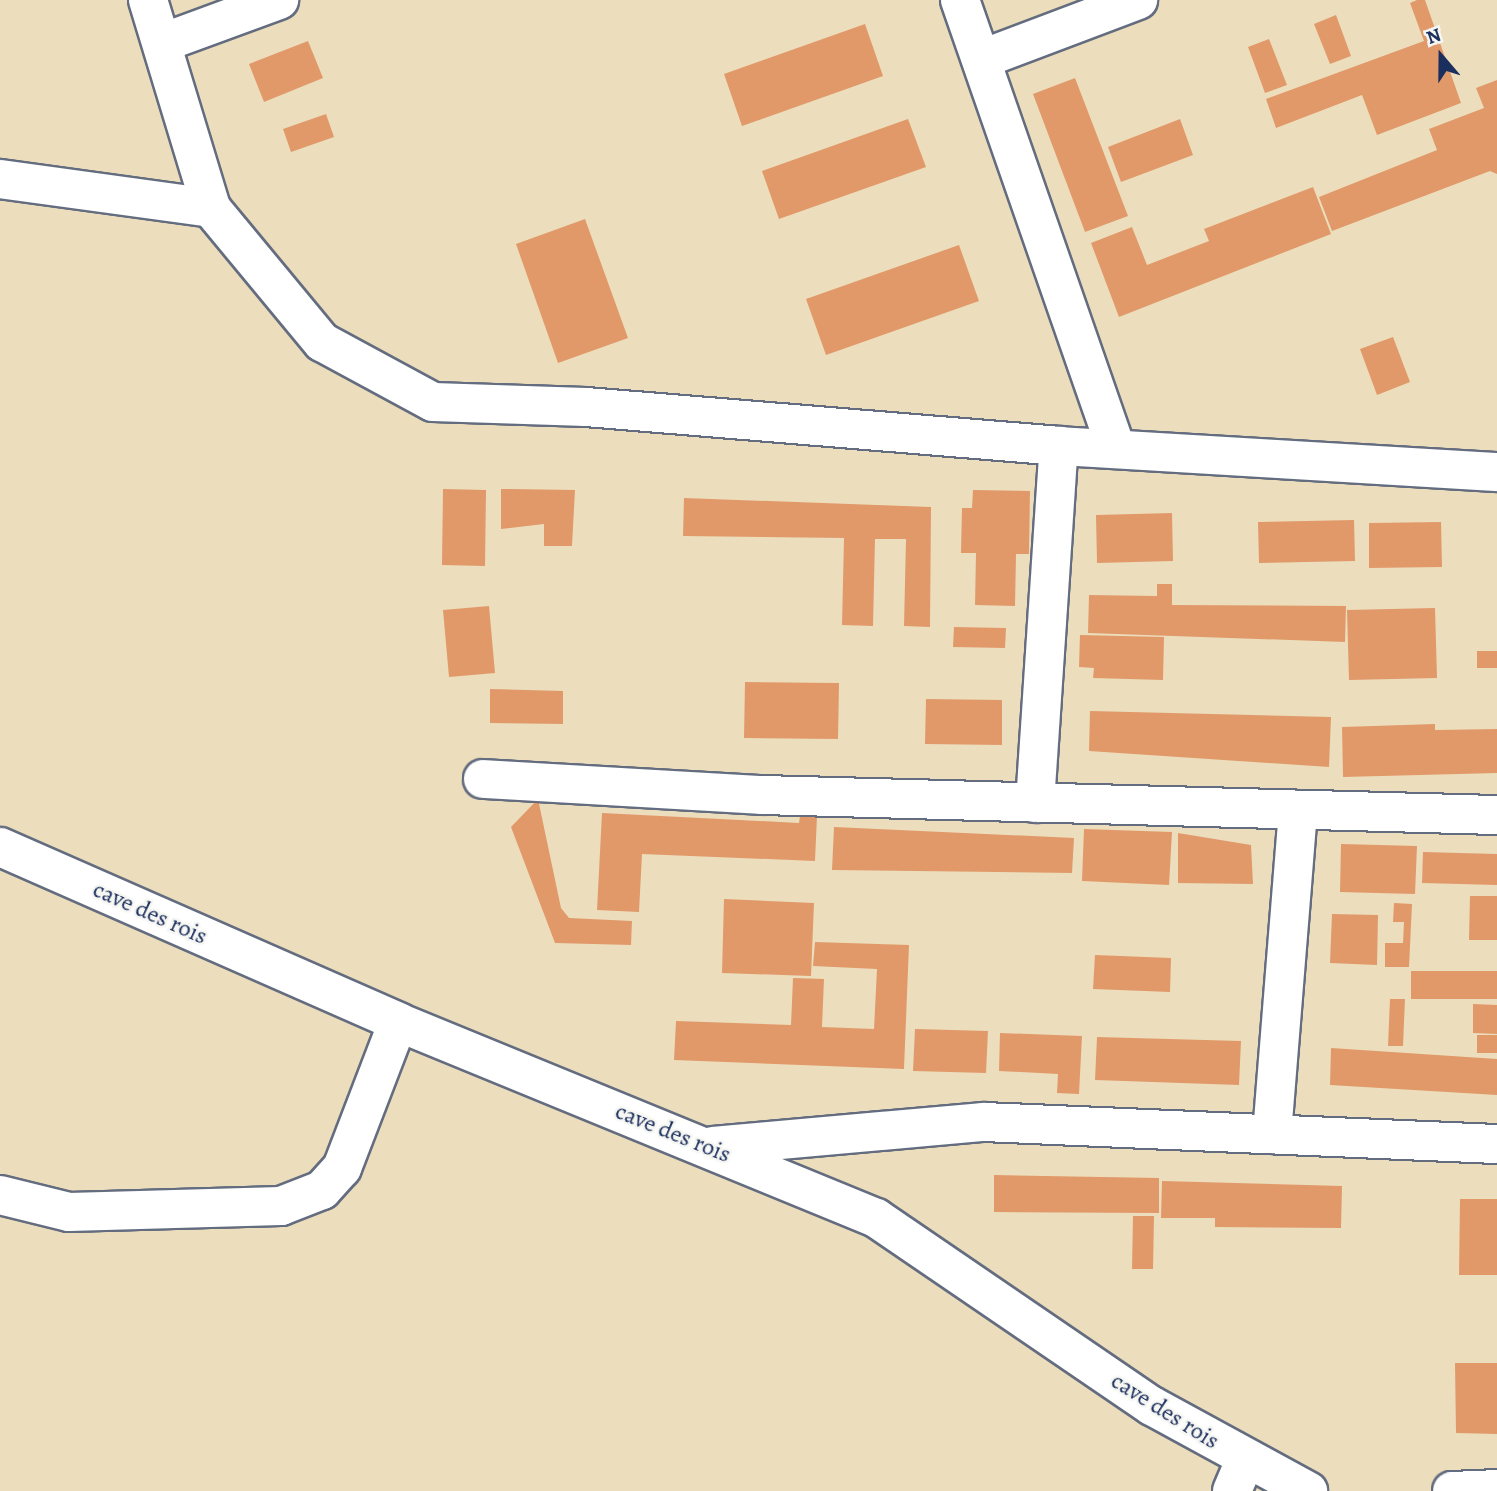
<!DOCTYPE html>
<html>
<head>
<meta charset="utf-8">
<style>
  body { margin:0 }
  #map { position:relative; width:1497px; height:1491px; overflow:hidden; background:#ecdebc; font-family:Alegreya,serif }
  div>[style] { position:absolute }
  .building>* { inset:0; background:#e1996a }
  .roads { filter:drop-shadow(2px 0 #646c7f) drop-shadow(-2px 0 #646c7f) drop-shadow(0 2px #646c7f) drop-shadow(0 -2px #646c7f) }
  .minor>* { height:38px; margin:-19px; padding:0 19px; transform-origin:19px; border-radius:19px; background:#fff }
  span { translate:-50% -50%; white-space:nowrap; text-align:center; line-height:1.15; -webkit-text-stroke:5px #f6f6f2; paint-order:stroke }
  .street-label { font-size:24px; color:#1b2f5e }
  .north { position:absolute; left:1406px; top:21px; width:70px; height:70px; -webkit-text-stroke:5px #f6f6f2; paint-order:stroke; rotate:340deg; font-size:19px; font-weight:700; line-height:28px; text-align:center; color:#1b2f5e }
  .north::after { content:''; display:block; margin:auto; width:24px; height:32px; background:#1b2f5e; clip-path:polygon(50% 0,100% 100%,50% 72%,0 100%) }
</style>
</head>
<body>
<div id="map">
  <div class="building">
    <div style="clip-path:polygon(1417px 0,1425px 0,1461px 103px,1377px 135px,1362px 95px,1276px 128px,1266px 99px,1424px 41px,1410px 3px)"></div>
    <div style="clip-path:polygon(1336px 15px,1351px 56px,1330px 64px,1314px 24px)"></div>
    <div style="clip-path:polygon(865px 24px,883px 76px,742px 126px,724px 74px)"></div>
    <div style="clip-path:polygon(1269px 39px,1287px 85px,1265px 93px,1248px 47px)"></div>
    <div style="clip-path:polygon(308px 41px,323px 78px,264px 102px,249px 64px)"></div>
    <div style="clip-path:polygon(1075px 78px,1128px 216px,1085px 232px,1033px 94px)"></div>
    <div style="clip-path:polygon(1497px 80px,1497px 174px,1490px 171px,1332px 231px,1319px 197px,1437px 150px,1429px 129px,1484px 108px,1476px 88px)"></div>
    <div style="clip-path:polygon(326px 114px,334px 137px,291px 152px,283px 129px)"></div>
    <div style="clip-path:polygon(908px 119px,926px 167px,779px 219px,762px 171px)"></div>
    <div style="clip-path:polygon(1180px 119px,1193px 155px,1121px 182px,1108px 147px)"></div>
    <div style="clip-path:polygon(1313px 187px,1331px 234px,1119px 317px,1091px 243px,1132px 227px,1147px 265px,1209px 241px,1204px 229px)"></div>
    <div style="clip-path:polygon(585px 219px,628px 338px,558px 363px,516px 244px)"></div>
    <div style="clip-path:polygon(959px 245px,979px 301px,826px 355px,806px 299px)"></div>
    <div style="clip-path:polygon(1393px 337px,1410px 382px,1377px 395px,1360px 349px)"></div>
    <div style="clip-path:polygon(443px 489px,486px 490px,485px 566px,442px 565px)"></div>
    <div style="clip-path:polygon(501px 489px,575px 490px,572px 546px,544px 546px,544px 524px,501px 529px)"></div>
    <div style="clip-path:polygon(973px 490px,1030px 491px,1029px 554px,1016px 554px,1015px 606px,975px 605px,976px 553px,961px 553px,962px 508px,972px 508px)"></div>
    <div style="clip-path:polygon(684px 498px,931px 507px,930px 627px,904px 626px,906px 539px,875px 539px,873px 626px,842px 625px,844px 538px,683px 536px)"></div>
    <div style="clip-path:polygon(1172px 513px,1173px 561px,1097px 563px,1096px 515px)"></div>
    <div style="clip-path:polygon(1354px 520px,1355px 561px,1259px 563px,1258px 522px)"></div>
    <div style="clip-path:polygon(1441px 522px,1442px 567px,1369px 568px,1369px 523px)"></div>
    <div style="clip-path:polygon(1157px 584px,1172px 584px,1172px 605px,1346px 606px,1345px 642px,1088px 633px,1089px 595px,1157px 596px)"></div>
    <div style="clip-path:polygon(489px 606px,495px 673px,449px 677px,443px 610px)"></div>
    <div style="clip-path:polygon(1435px 608px,1437px 678px,1349px 680px,1347px 610px)"></div>
    <div style="clip-path:polygon(954px 627px,1006px 628px,1005px 648px,953px 647px)"></div>
    <div style="clip-path:polygon(1080px 635px,1164px 637px,1163px 680px,1093px 678px,1094px 668px,1079px 667px)"></div>
    <div style="clip-path:polygon(1477px 651px,1497px 651px,1497px 668px,1477px 668px)"></div>
    <div style="clip-path:polygon(745px 682px,839px 683px,838px 739px,744px 738px)"></div>
    <div style="clip-path:polygon(490px 689px,563px 691px,563px 724px,490px 723px)"></div>
    <div style="clip-path:polygon(926px 699px,1002px 700px,1002px 745px,925px 744px)"></div>
    <div style="clip-path:polygon(1090px 711px,1331px 717px,1329px 767px,1089px 751px)"></div>
    <div style="clip-path:polygon(1435px 724px,1435px 730px,1497px 729px,1497px 773px,1343px 777px,1342px 727px)"></div>
    <div style="clip-path:polygon(538px 799px,561px 908px,569px 918px,632px 921px,631px 945px,555px 943px,511px 827px)"></div>
    <div style="clip-path:polygon(602px 813px,799px 823px,800px 816px,817px 816px,815px 861px,642px 854px,639px 912px,597px 910px)"></div>
    <div style="clip-path:polygon(834px 827px,1074px 838px,1072px 873px,832px 870px)"></div>
    <div style="clip-path:polygon(1084px 829px,1172px 832px,1169px 885px,1082px 881px)"></div>
    <div style="clip-path:polygon(1178px 833px,1251px 845px,1253px 884px,1178px 883px)"></div>
    <div style="clip-path:polygon(1341px 844px,1417px 846px,1415px 894px,1340px 892px)"></div>
    <div style="clip-path:polygon(1423px 852px,1497px 854px,1497px 885px,1422px 883px)"></div>
    <div style="clip-path:polygon(1470px 896px,1497px 896px,1497px 940px,1469px 940px)"></div>
    <div style="clip-path:polygon(724px 899px,814px 903px,811px 976px,722px 973px)"></div>
    <div style="clip-path:polygon(1394px 903px,1412px 904px,1409px 967px,1385px 967px,1385px 943px,1403px 943px,1404px 922px,1393px 922px)"></div>
    <div style="clip-path:polygon(1332px 914px,1378px 915px,1377px 965px,1330px 963px)"></div>
    <div style="clip-path:polygon(815px 942px,909px 945px,904px 1069px,674px 1060px,676px 1021px,791px 1025px,793px 978px,824px 979px,822px 1027px,874px 1029px,877px 969px,813px 966px)"></div>
    <div style="clip-path:polygon(1095px 955px,1171px 958px,1170px 992px,1093px 989px)"></div>
    <div style="clip-path:polygon(1411px 971px,1497px 971px,1497px 999px,1411px 999px)"></div>
    <div style="clip-path:polygon(1390px 999px,1405px 999px,1403px 1046px,1388px 1046px)"></div>
    <div style="clip-path:polygon(1473px 1004px,1497px 1005px,1497px 1034px,1473px 1033px)"></div>
    <div style="clip-path:polygon(915px 1029px,988px 1031px,986px 1073px,913px 1071px)"></div>
    <div style="clip-path:polygon(1000px 1033px,1082px 1036px,1079px 1094px,1057px 1093px,1058px 1074px,999px 1071px)"></div>
    <div style="clip-path:polygon(1477px 1035px,1497px 1035px,1497px 1053px,1477px 1053px)"></div>
    <div style="clip-path:polygon(1097px 1037px,1241px 1041px,1239px 1085px,1095px 1080px)"></div>
    <div style="clip-path:polygon(1331px 1048px,1497px 1059px,1497px 1095px,1330px 1085px)"></div>
    <div style="clip-path:polygon(994px 1175px,1159px 1178px,1159px 1213px,994px 1212px)"></div>
    <div style="clip-path:polygon(1162px 1181px,1342px 1186px,1341px 1228px,1215px 1227px,1215px 1218px,1161px 1218px)"></div>
    <div style="clip-path:polygon(1460px 1199px,1497px 1199px,1497px 1275px,1459px 1275px)"></div>
    <div style="clip-path:polygon(1133px 1216px,1154px 1216px,1153px 1269px,1132px 1269px)"></div>
    <div style="clip-path:polygon(1455px 1363px,1497px 1363px,1497px 1434px,1456px 1433px)"></div>
  </div>
  <div class="roads">
    <div class="minor">
      <div style="left:148px;top:0;width:217px;rotate:73.1deg"></div>
      <div style="left:960px;top:0;width:474px;rotate:70.8deg"></div>
      <div style="left:162px;top:43px;width:125px;rotate:-20.2deg"></div>
      <div style="left:982px;top:59px;width:167px;rotate:-20.7deg"></div>
      <div style="left:0;top:179px;width:213px;rotate:7.8deg"></div>
      <div style="left:211px;top:208px;width:174px;rotate:50.4deg"></div>
      <div style="left:322px;top:342px;width:126px;rotate:28.4deg"></div>
      <div style="left:433px;top:402px;width:153px;rotate:1.9deg"></div>
      <div style="left:586px;top:407px;width:475px;rotate:4.7deg"></div>
      <div style="left:1059px;top:446px;width:439px;rotate:3.4deg"></div>
      <div style="left:483px;top:779px;width:279px;rotate:3.3deg"></div>
      <div style="left:762px;top:795px;width:735px;rotate:1.56deg"></div>
      <div style="left:1035px;top:803px;width:358px;rotate:-86.2deg"></div>
      <div style="left:0;top:847px;width:435px;rotate:23.7deg"></div>
      <div style="left:398px;top:1022px;width:517px;rotate:22.3deg"></div>
      <div style="left:876px;top:1218px;width:334px;rotate:34.3deg"></div>
      <div style="left:1152px;top:1406px;width:178px;rotate:28.6deg"></div>
      <div style="left:1272px;top:1134px;width:325px;rotate:-85.4deg"></div>
      <div style="left:713px;top:1146px;width:272px;rotate:-5.1deg"></div>
      <div style="left:984px;top:1122px;width:513px;rotate:2.46deg"></div>
      <div style="left:0;top:1195px;width:71px;rotate:13.8deg"></div>
      <div style="left:69px;top:1212px;width:212px;rotate:-1.6deg"></div>
      <div style="left:281px;top:1206px;width:44px;rotate:-21.3deg"></div>
      <div style="left:322px;top:1190px;width:30px;rotate:-48deg"></div>
      <div style="left:342px;top:1168px;width:156px;rotate:-69deg"></div>
      <div style="left:1232px;top:1491px;width:34px;rotate:-67deg"></div>
      <div style="left:1452px;top:1491px;width:45px;rotate:-2.5deg"></div>
    </div>
  </div>
  <div class="street-label">
    <span style="left:150px;top:913px;rotate:24deg">cave des rois</span>
    <span style="left:673px;top:1133px;rotate:22deg">cave des rois</span>
    <span style="left:1165px;top:1411px;rotate:32deg">cave des rois</span>
  </div>
  <div class="north">N</div>
</div>
</body>
</html>
